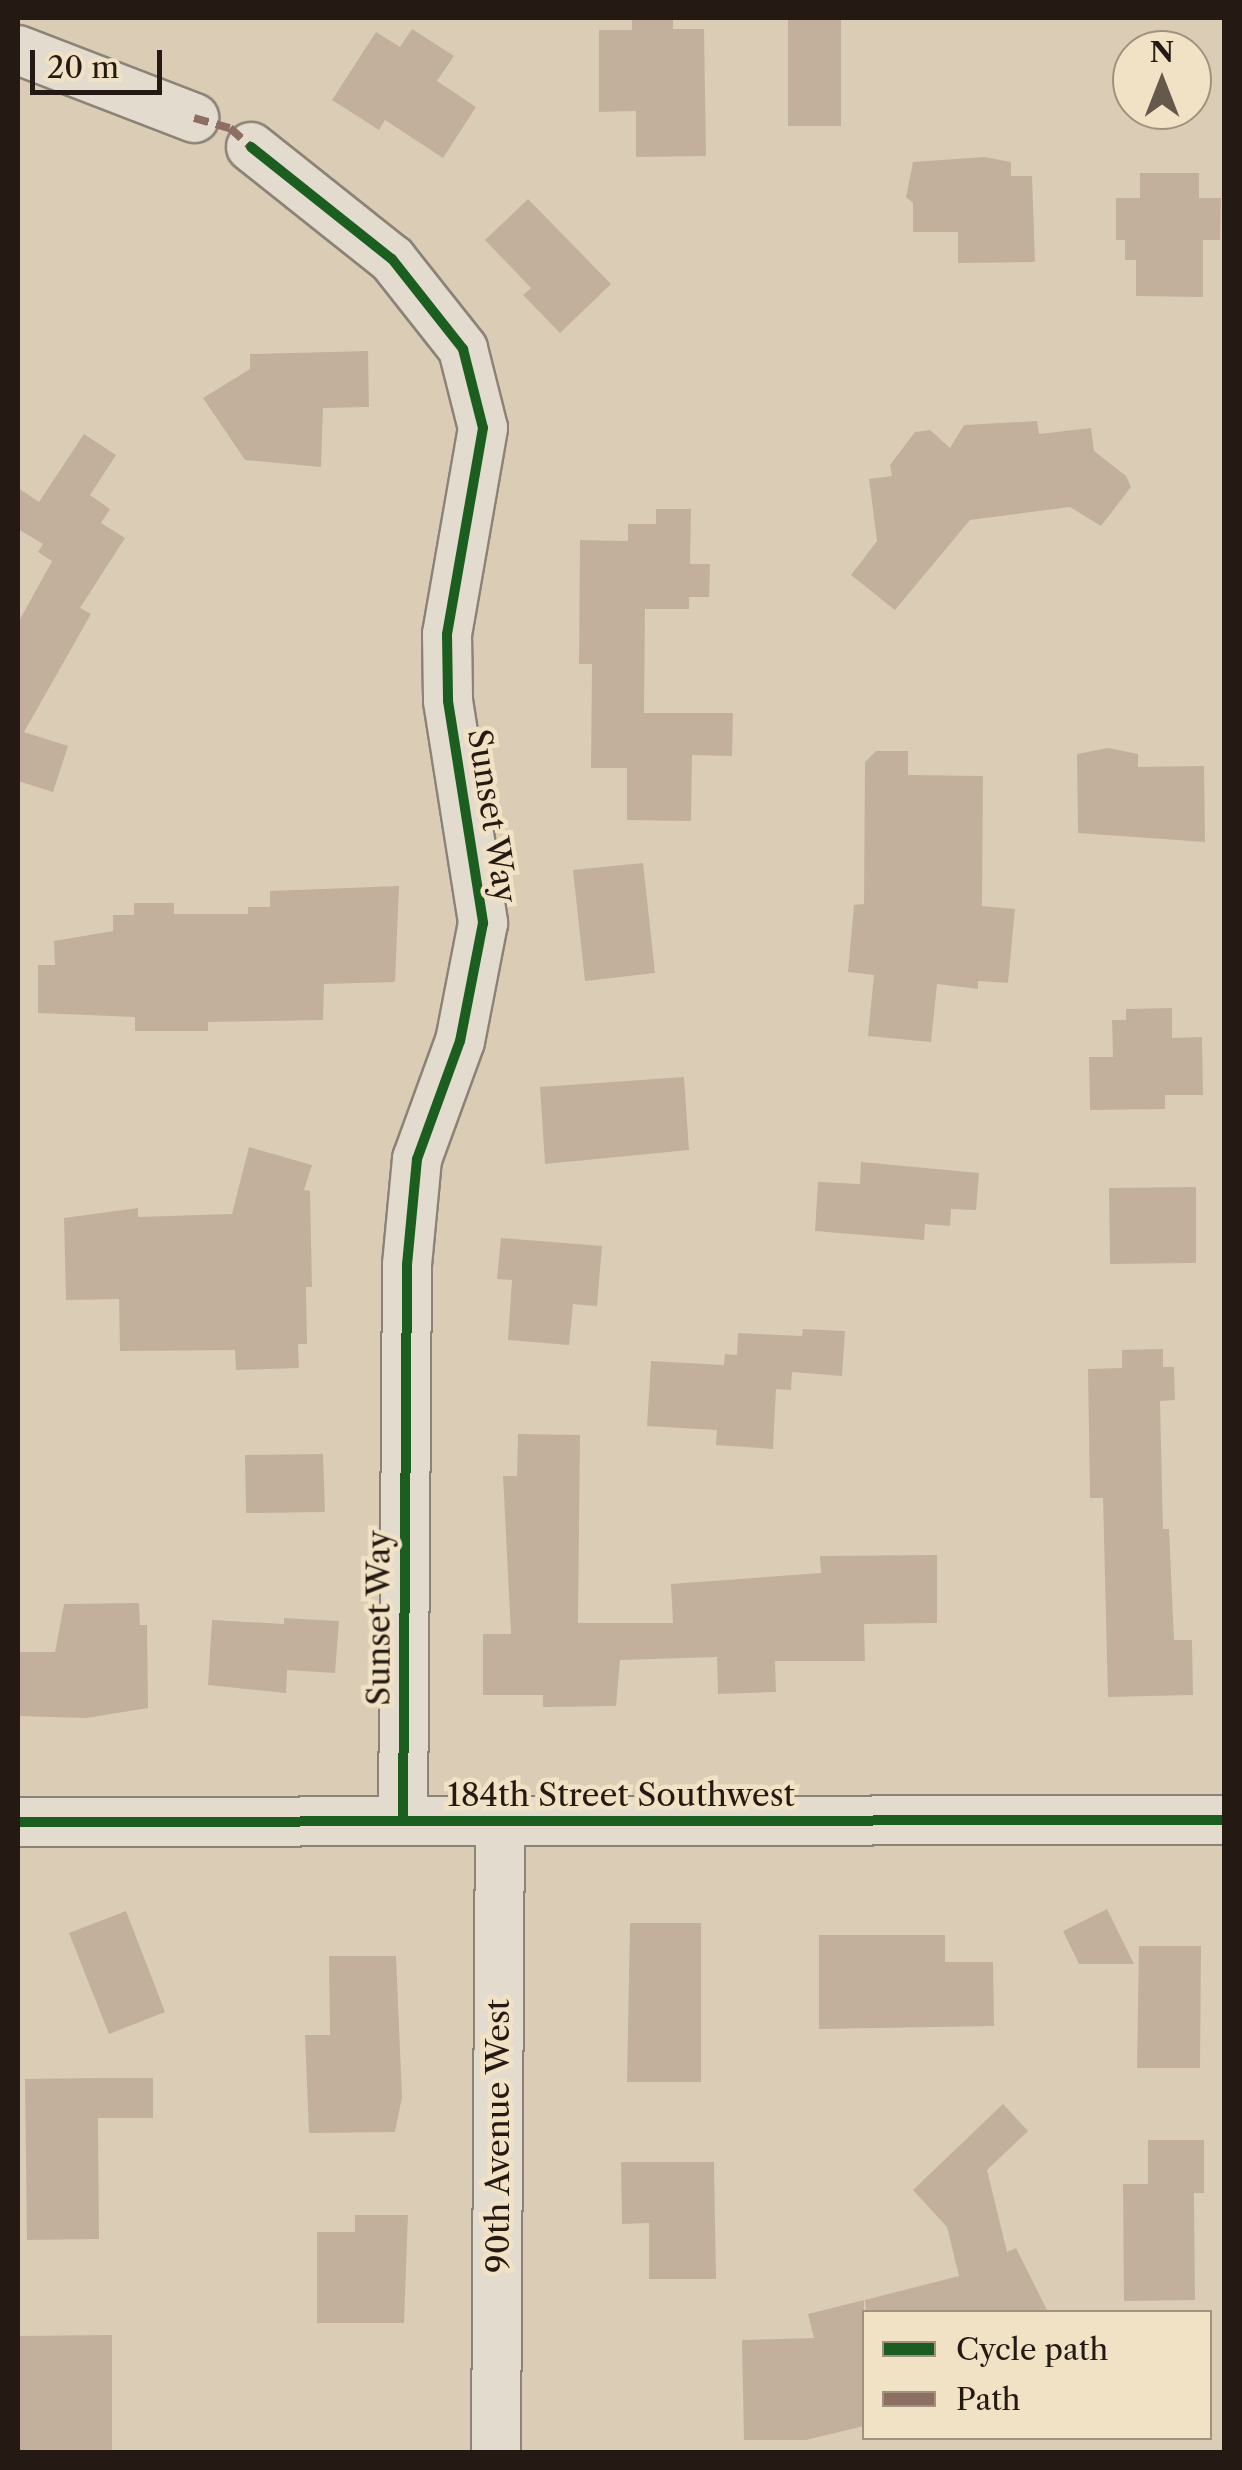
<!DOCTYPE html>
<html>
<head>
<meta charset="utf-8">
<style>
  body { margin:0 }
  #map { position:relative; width:1242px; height:2470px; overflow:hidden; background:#dbcdb5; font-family:"Libre Caslon Text",serif }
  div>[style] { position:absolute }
  .building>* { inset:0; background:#c2b09c }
  .roads { filter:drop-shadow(2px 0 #8c8376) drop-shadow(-2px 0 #8c8376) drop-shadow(0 2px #8c8376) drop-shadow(0 -2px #8c8376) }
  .minor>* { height:48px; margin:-24px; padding:0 24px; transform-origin:24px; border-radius:24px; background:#e2dbce }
  .quiet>* { height:8px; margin-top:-4px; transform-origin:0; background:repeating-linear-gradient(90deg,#8d6e63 0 15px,transparent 0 23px) }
  .cycleway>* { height:10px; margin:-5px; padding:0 5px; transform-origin:5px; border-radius:5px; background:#1b5e20 }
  span { translate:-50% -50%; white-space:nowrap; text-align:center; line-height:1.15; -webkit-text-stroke:9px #f1e2c5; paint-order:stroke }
  .street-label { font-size:32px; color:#251a13 }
  .frame { position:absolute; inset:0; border:20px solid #251a13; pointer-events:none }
  .legend { position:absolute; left:862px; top:2310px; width:350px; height:130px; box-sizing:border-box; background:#f1e2c5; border:2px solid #9f927e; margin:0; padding:12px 18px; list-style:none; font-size:30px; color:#251a13 }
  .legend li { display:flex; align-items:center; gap:20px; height:50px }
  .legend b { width:50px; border:2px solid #9f927e }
  .north { position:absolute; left:1112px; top:30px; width:100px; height:100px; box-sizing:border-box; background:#f1e2c5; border:2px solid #9f927e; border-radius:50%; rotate:0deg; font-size:28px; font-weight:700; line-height:40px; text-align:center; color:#251a13 }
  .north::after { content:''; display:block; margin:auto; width:35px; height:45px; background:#65594c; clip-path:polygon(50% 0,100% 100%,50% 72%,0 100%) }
  .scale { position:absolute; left:30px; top:50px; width:132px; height:45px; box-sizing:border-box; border:5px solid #251a13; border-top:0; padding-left:12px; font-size:30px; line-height:35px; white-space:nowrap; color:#251a13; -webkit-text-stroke:8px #f1e2c5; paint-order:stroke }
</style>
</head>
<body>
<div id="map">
  <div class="building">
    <div style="clip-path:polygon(632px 18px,673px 18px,673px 29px,704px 29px,706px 156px,636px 157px,636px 111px,599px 112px,599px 30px,632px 30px)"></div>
    <div style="clip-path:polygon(788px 18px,841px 18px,841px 126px,788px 126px)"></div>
    <div style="clip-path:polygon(412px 29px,454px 56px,437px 81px,476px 107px,443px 158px,385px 120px,379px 130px,332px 100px,376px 32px,400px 47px)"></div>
    <div style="clip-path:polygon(984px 157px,1011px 162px,1011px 176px,1032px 176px,1035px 262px,958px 263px,958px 232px,913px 232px,913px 203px,906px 197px,913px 162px)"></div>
    <div style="clip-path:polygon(1140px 173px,1199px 173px,1199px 198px,1221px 198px,1220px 240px,1203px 240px,1203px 297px,1136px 296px,1136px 260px,1125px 260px,1125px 240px,1116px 240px,1116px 198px,1140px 198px)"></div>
    <div style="clip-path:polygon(528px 199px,611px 284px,560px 333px,523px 295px,531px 288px,485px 240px)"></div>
    <div style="clip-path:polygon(368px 351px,369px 407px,323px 408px,321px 467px,245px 460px,203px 398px,250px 369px,250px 354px)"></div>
    <div style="clip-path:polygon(1037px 421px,1039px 434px,1091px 428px,1094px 451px,1126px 476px,1131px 487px,1101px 526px,1070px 507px,970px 520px,895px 610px,851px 575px,877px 541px,869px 479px,892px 476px,890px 465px,915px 432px,930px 430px,950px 448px,964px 425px)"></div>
    <div style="clip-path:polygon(84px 434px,116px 455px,90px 495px,110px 509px,101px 523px,125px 538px,80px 608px,91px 614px,24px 732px,68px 746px,53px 792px,18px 781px,18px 623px,52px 561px,38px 552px,43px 544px,18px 529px,18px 488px,39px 502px)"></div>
    <div style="clip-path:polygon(656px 509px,691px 509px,690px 564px,710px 564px,709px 597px,689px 597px,689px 609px,645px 609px,644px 713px,733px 713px,732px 756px,692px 755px,691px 821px,627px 820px,627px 768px,591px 768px,592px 664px,579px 664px,580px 540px,628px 541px,628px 524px,656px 524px)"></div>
    <div style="clip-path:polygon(1108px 748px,1138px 754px,1138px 767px,1204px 766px,1205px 842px,1078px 833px,1077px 754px)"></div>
    <div style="clip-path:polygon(876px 751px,908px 751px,908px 775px,983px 776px,982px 906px,1015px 909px,1008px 983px,978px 981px,978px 989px,937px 984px,931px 1042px,868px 1036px,874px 975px,848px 972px,854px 905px,864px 904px,865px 762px)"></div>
    <div style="clip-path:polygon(643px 863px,655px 973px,585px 981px,573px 870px)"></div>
    <div style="clip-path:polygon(399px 886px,395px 982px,324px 984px,323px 1020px,208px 1022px,208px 1031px,135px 1031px,135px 1017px,38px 1013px,38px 965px,55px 965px,54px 941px,113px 931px,113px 915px,134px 915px,134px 903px,174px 903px,174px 914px,248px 914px,248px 907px,270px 907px,270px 891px)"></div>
    <div style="clip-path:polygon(1172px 1008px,1172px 1038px,1202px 1037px,1203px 1095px,1165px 1095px,1165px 1109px,1090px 1110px,1089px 1057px,1113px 1057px,1112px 1020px,1126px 1020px,1126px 1009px)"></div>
    <div style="clip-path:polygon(684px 1077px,689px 1150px,545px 1164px,540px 1087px)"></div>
    <div style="clip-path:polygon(249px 1147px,312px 1165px,304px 1190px,310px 1191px,312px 1287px,306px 1287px,307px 1344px,298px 1344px,299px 1368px,236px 1370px,235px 1350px,120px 1351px,119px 1299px,66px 1300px,64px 1218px,138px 1208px,138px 1217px,232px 1214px)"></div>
    <div style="clip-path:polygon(861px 1162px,979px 1173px,976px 1210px,951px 1209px,950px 1226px,925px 1224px,924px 1240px,815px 1231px,818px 1182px,860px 1184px)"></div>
    <div style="clip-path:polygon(1196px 1187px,1196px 1263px,1110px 1264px,1109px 1188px)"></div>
    <div style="clip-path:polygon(501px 1238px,602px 1246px,597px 1306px,573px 1304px,569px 1345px,508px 1340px,512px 1280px,497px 1279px)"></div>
    <div style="clip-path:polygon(803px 1329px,845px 1331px,842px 1376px,792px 1372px,791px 1390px,776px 1389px,773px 1449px,716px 1445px,717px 1430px,647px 1426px,651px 1361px,724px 1365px,725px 1354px,737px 1355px,738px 1333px,802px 1336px)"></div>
    <div style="clip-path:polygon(1163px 1349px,1163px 1367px,1174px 1367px,1175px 1400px,1160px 1401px,1163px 1529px,1169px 1529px,1174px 1640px,1192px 1640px,1193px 1695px,1108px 1697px,1103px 1498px,1090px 1498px,1088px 1369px,1122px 1368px,1122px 1350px)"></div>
    <div style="clip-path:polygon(518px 1434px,580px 1435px,578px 1623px,673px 1623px,671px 1584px,821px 1573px,820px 1556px,937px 1555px,937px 1623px,864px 1624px,865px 1661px,775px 1661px,776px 1692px,718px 1694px,717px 1657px,620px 1660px,616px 1706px,543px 1707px,543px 1695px,483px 1695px,483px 1634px,511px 1634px,503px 1476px,517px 1476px)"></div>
    <div style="clip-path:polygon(323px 1454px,325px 1512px,246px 1513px,245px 1455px)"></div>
    <div style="clip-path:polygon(139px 1603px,140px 1625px,147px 1625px,148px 1708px,86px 1718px,18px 1716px,18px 1652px,55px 1652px,64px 1604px)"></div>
    <div style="clip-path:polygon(284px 1618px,339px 1621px,335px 1673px,287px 1670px,286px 1693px,208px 1685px,212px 1620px,284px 1624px)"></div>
    <div style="clip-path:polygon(1107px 1909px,1134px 1964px,1079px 1964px,1063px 1931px)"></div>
    <div style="clip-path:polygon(126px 1911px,165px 2012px,109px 2034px,69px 1933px)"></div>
    <div style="clip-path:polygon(630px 1923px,701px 1923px,701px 2082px,627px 2082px)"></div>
    <div style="clip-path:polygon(819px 1935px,945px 1935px,945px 1962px,993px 1962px,994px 2026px,819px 2029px)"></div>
    <div style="clip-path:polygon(1139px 1946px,1201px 1946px,1200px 2068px,1137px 2068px)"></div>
    <div style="clip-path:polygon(329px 1956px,396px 1956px,402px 2097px,395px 2132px,309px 2133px,305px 2035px,330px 2035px)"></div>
    <div style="clip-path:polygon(98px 2078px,153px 2078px,153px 2118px,98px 2118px,99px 2239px,27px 2240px,25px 2079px)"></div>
    <div style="clip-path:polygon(1003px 2104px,1028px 2131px,987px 2170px,1007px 2252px,1016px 2248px,1048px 2312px,866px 2312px,865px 2300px,959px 2276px,947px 2227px,913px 2190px)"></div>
    <div style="clip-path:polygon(1148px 2140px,1204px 2140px,1204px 2193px,1194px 2193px,1195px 2300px,1124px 2301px,1123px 2184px,1148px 2184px)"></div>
    <div style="clip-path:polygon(621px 2162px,714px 2162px,716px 2279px,649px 2279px,649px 2223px,622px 2224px)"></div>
    <div style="clip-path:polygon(355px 2215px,408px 2215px,404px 2323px,317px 2323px,317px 2232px,355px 2232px)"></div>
    <div style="clip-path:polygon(864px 2300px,864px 2426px,806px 2440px,744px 2440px,742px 2340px,814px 2338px,808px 2314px)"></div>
    <div style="clip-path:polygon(112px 2335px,112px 2452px,18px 2452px,18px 2336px)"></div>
  </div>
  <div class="roads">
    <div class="minor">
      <div style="left:18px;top:50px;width:189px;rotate:21.1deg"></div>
      <div style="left:251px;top:147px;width:180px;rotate:38.5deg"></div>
      <div style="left:392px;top:259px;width:115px;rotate:51.7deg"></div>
      <div style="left:463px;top:349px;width:81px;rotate:75.8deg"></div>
      <div style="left:483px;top:428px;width:209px;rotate:99.9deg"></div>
      <div style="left:447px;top:634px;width:67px;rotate:89.1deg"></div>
      <div style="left:448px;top:701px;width:225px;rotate:81deg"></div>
      <div style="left:483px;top:923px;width:120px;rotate:101deg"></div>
      <div style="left:460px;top:1041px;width:126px;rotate:110deg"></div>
      <div style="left:417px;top:1159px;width:106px;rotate:95.4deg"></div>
      <div style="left:407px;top:1265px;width:555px;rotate:90.41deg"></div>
      <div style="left:18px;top:1822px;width:1206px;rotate:-0.1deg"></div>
      <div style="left:496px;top:2452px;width:632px;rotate:-89.64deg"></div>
    </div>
  </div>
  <div class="quiet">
    <div style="left:194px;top:118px;width:37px;rotate:16deg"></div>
    <div style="left:230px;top:128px;width:28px;rotate:42deg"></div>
  </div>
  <div class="cycleway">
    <div style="left:251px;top:147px;width:180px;rotate:38.5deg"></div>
    <div style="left:392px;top:259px;width:115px;rotate:51.7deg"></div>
    <div style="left:463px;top:349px;width:81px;rotate:75.8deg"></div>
    <div style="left:483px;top:428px;width:209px;rotate:99.9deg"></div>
    <div style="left:447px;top:634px;width:67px;rotate:89.1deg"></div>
    <div style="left:448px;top:701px;width:225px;rotate:81deg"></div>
    <div style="left:483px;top:923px;width:120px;rotate:101deg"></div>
    <div style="left:460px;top:1041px;width:126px;rotate:110deg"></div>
    <div style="left:417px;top:1159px;width:106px;rotate:95.4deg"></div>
    <div style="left:407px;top:1265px;width:555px;rotate:90.41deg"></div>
    <div style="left:18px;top:1822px;width:1206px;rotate:-0.1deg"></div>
  </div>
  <div class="street-label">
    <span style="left:492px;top:816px;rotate:81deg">Sunset Way</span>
    <span style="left:379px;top:1618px;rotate:-90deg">Sunset Way</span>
    <span style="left:621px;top:1795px">184th Street Southwest</span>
    <span style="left:498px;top:2136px;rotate:-90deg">90th Avenue West</span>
  </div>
  <div class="frame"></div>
  <ul class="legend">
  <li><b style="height:12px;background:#1b5e20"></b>Cycle path</li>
  <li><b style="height:12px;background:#8d6e63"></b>Path</li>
  </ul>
  <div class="north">N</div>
  <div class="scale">20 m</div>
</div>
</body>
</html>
